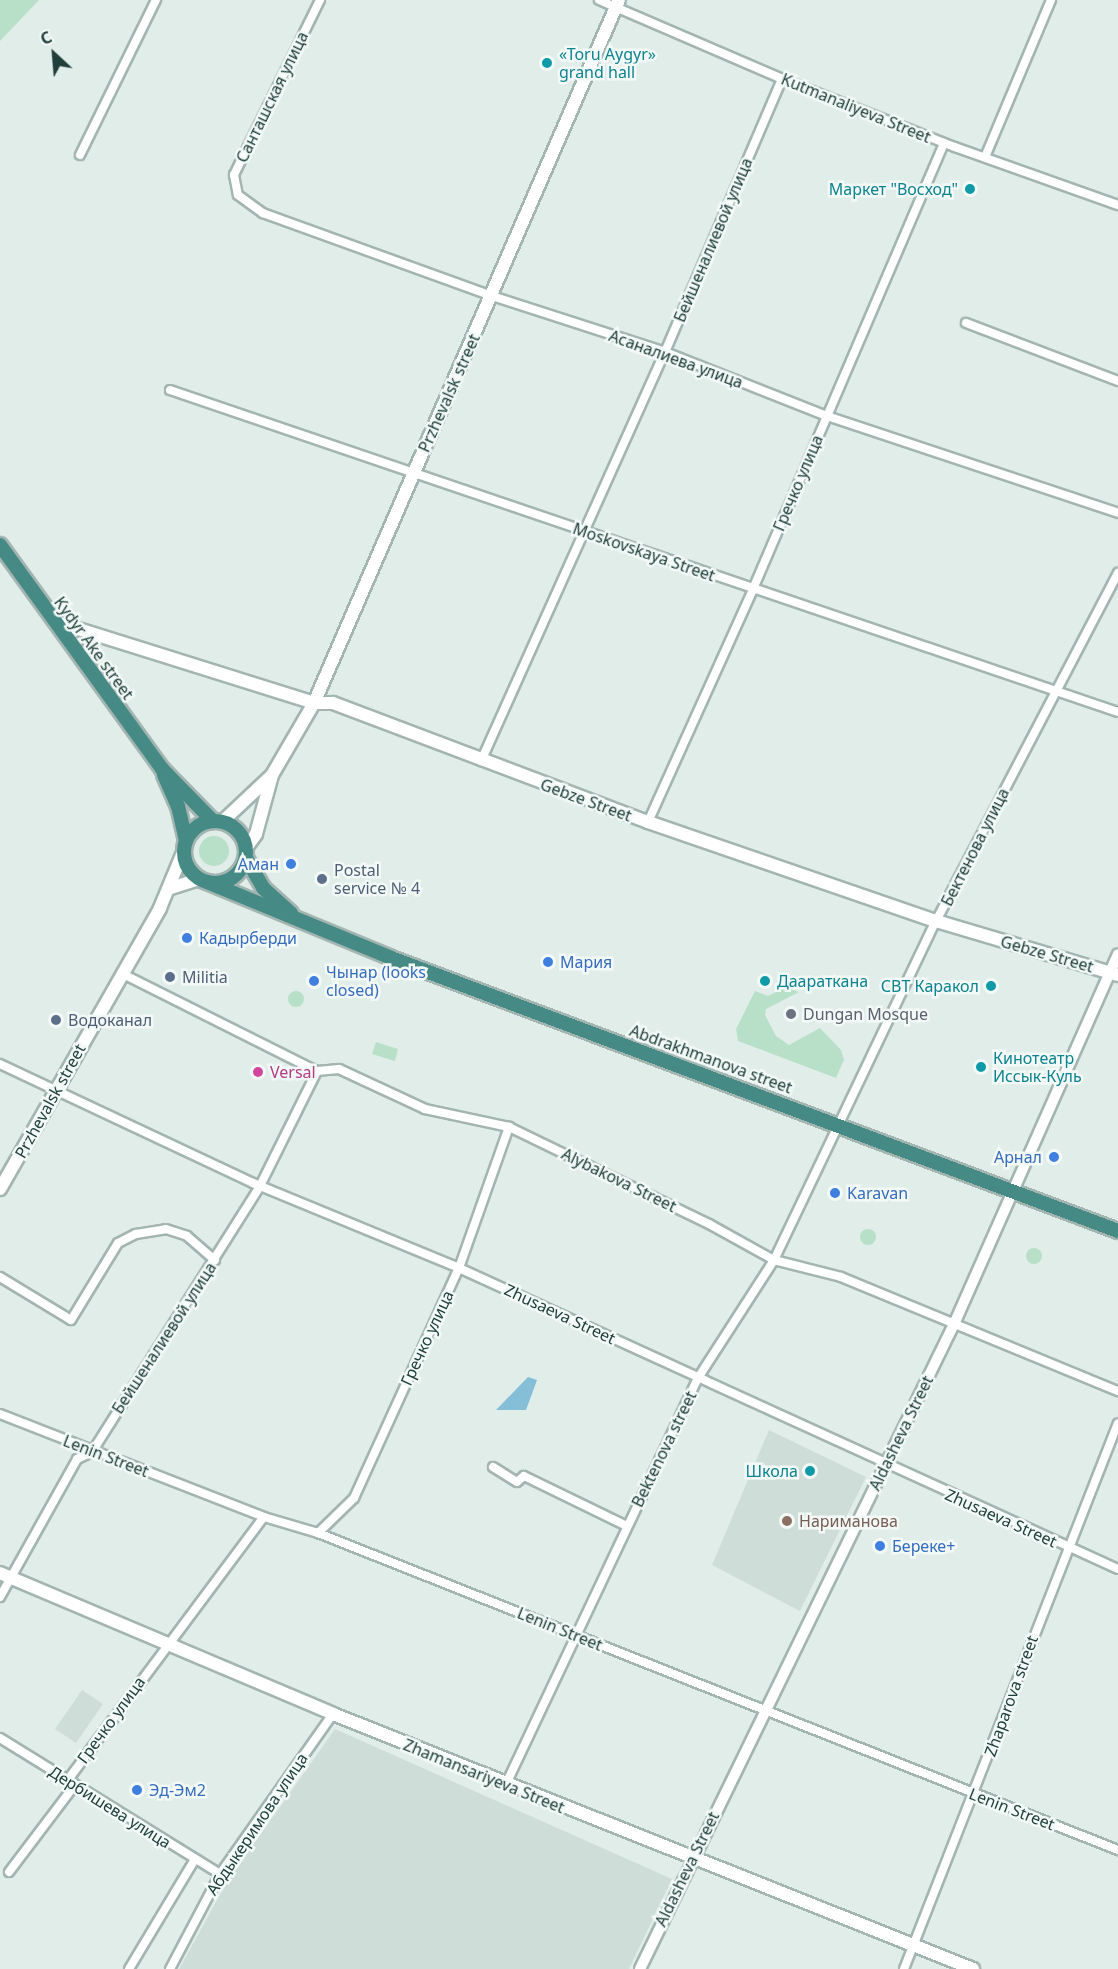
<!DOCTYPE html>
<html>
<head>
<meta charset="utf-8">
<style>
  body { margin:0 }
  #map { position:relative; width:1118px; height:1969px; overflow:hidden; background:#e1ede9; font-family:"Noto Sans",sans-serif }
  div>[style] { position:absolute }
  .built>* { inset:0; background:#cfddd8 }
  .green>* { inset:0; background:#b8e0c8 }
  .round { border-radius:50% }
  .water>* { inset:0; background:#84bed7 }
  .roads { filter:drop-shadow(2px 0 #a3b5b1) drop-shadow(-2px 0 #a3b5b1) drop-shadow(0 2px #a3b5b1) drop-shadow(0 -2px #a3b5b1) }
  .minor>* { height:8px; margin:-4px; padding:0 4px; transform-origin:4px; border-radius:4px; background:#fff }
  .tertiary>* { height:10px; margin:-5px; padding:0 5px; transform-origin:5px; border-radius:5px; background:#fff }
  .secondary>* { height:12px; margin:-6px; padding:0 6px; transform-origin:6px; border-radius:6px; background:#fff }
  .trunk>* { height:14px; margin:-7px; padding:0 7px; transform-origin:7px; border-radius:7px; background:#458a84 }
  .trunk>.ring { margin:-7px; padding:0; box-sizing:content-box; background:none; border:14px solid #458a84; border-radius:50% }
  .dots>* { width:16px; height:16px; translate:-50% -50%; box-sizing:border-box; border:3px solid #f2f9f6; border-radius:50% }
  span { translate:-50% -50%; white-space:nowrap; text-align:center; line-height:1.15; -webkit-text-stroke:5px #f2f9f6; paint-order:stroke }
  .culture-label { font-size:16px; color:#0d838f }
  .left { translate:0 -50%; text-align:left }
  .right { translate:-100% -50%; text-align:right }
  .street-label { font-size:16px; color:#203f3b }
  .shop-label { font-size:16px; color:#366cbe }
  .service-label { font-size:16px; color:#4e5e75 }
  .worship-label { font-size:16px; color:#5b616d }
  .hotel-label { font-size:16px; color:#b23c85 }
  .education-label { font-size:16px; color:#785e54 }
  .north { position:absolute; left:24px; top:24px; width:60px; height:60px; -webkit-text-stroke:4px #f2f9f6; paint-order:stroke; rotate:334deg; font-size:16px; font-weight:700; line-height:24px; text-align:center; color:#203f3b }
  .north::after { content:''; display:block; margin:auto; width:21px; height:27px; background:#203f3b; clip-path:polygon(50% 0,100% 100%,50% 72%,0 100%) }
</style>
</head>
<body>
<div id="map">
  <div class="built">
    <div style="clip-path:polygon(769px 1430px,866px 1477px,800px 1611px,712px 1565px)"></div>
    <div style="clip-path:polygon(82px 1690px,103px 1704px,76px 1743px,55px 1729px)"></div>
    <div style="clip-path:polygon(335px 1729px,672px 1879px,629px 1969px,179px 1969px,227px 1882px)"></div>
  </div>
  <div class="green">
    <div style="clip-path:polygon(0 0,39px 0,0 41px)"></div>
    <div class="round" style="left:199px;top:836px;width:30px;height:30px"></div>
    <div style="clip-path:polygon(786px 987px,799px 992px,766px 1009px,765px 1015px,776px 1036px,789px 1045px,820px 1028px,841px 1050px,844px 1060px,836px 1078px,738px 1041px,736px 1029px,755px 991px,768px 996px)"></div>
    <div class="round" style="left:288px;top:991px;width:16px;height:16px"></div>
    <div style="clip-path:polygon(376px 1042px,398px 1049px,395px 1061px,372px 1054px)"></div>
    <div class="round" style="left:860px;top:1229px;width:16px;height:16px"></div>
    <div class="round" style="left:1026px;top:1248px;width:16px;height:16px"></div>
  </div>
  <div class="water">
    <div style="clip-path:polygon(528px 1377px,537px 1380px,526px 1410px,496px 1410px)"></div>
  </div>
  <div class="roads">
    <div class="minor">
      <div style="left:320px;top:0;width:195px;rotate:116.2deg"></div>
      <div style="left:234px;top:175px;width:20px;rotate:79deg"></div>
      <div style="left:238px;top:195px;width:31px;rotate:36deg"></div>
      <div style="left:263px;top:213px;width:244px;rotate:19.9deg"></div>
      <div style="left:492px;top:296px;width:182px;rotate:17.9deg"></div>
      <div style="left:665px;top:352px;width:174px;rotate:21.6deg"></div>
      <div style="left:827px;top:416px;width:307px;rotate:18.4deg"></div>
      <div style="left:599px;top:0;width:199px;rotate:23.3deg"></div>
      <div style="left:782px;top:79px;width:186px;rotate:21.5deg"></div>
      <div style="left:955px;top:147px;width:173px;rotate:19.6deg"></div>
      <div style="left:80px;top:155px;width:173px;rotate:-63.9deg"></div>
      <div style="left:985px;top:157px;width:170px;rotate:-67.2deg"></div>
      <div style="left:966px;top:323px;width:163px;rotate:20.9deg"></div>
      <div style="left:170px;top:390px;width:1001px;rotate:18.76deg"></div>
      <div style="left:481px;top:761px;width:448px;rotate:-65.8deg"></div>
      <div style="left:665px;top:352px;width:297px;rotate:-66.8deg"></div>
      <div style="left:648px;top:822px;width:256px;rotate:-65.7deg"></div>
      <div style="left:753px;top:589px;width:485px;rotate:-66.8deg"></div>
      <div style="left:121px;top:973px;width:219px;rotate:26.6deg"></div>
      <div style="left:317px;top:1071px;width:22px;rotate:-5deg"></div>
      <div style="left:339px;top:1069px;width:95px;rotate:24.9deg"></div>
      <div style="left:425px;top:1109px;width:86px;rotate:12.1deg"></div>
      <div style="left:509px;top:1127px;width:222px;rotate:25.9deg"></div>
      <div style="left:709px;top:1224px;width:74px;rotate:29deg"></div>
      <div style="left:774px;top:1260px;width:69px;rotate:14.2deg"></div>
      <div style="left:841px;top:1277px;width:300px;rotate:22.4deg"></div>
      <div style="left:0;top:1064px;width:280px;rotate:25.2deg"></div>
      <div style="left:253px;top:1183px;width:223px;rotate:22.4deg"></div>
      <div style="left:459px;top:1268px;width:724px;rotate:24.55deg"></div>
      <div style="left:0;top:1277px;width:83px;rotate:31.2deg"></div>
      <div style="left:71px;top:1320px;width:90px;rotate:-58.6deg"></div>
      <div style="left:118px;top:1243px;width:20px;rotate:-27deg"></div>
      <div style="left:136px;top:1234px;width:30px;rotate:-9deg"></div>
      <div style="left:166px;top:1229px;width:22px;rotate:18deg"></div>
      <div style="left:187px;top:1236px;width:37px;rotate:41deg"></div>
      <div style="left:0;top:1414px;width:283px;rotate:21.3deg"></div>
      <div style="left:264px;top:1517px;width:56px;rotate:16.5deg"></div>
      <div style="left:318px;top:1533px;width:861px;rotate:21.62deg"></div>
      <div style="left:493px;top:1467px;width:28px;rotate:32deg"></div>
      <div style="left:517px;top:1482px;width:9px;rotate:-41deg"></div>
      <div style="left:524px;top:1476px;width:114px;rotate:25.9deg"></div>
      <div style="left:318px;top:1533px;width:50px;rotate:-44.2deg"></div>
      <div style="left:354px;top:1498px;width:253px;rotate:-65.5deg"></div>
      <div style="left:459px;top:1268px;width:150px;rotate:-70.5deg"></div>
      <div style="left:0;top:1597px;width:158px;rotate:-60.8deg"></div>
      <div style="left:77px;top:1459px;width:17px;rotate:-25deg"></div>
      <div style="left:92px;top:1452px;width:315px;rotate:-57.7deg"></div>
      <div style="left:260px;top:1186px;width:128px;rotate:-63.6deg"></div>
      <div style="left:0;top:1738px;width:259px;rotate:31.7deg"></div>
      <div style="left:67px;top:1781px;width:329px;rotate:-53.3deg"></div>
      <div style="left:506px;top:1784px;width:449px;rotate:-64.7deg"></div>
      <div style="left:698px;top:1378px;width:140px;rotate:-57.2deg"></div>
      <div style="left:774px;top:1260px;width:376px;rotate:-64.5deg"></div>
      <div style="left:936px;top:921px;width:393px;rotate:-62.4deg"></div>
      <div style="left:9px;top:1872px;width:108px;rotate:-52.9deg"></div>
      <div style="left:129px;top:1969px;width:128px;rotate:-59deg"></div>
      <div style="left:170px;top:1969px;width:107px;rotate:-62.2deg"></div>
      <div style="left:220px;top:1874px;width:196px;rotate:-54.8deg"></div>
      <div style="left:904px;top:1969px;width:586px;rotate:-68.6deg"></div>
    </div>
    <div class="tertiary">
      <div style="left:640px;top:1969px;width:720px;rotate:-64.04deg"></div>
      <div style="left:955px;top:1322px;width:402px;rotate:-66.1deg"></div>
    </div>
    <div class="secondary">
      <div style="left:56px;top:622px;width:270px;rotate:17.4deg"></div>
      <div style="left:314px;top:703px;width:19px"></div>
      <div style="left:333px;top:703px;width:337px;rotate:20.7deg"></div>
      <div style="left:648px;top:822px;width:305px;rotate:19deg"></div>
      <div style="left:936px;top:921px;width:190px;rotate:16.5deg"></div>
      <div style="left:223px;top:821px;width:66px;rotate:-43.2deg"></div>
      <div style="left:246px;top:848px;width:17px;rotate:-54deg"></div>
      <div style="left:256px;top:834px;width:61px;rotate:-74.8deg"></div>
      <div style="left:272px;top:775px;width:83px;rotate:-59.7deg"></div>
      <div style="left:314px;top:703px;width:766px;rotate:-66.55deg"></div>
      <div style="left:171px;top:888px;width:29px;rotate:-18deg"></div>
      <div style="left:0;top:1189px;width:323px;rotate:-60.3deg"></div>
      <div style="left:160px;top:908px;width:63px;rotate:-67.5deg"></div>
      <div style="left:0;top:1573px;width:362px;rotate:22.9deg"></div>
      <div style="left:333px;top:1714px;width:689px;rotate:21.72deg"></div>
    </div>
    <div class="trunk">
      <div style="left:0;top:545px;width:276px;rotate:54.1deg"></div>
      <div style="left:162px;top:769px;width:73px;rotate:45.6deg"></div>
      <div style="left:164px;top:775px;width:34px;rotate:66deg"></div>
      <div style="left:178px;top:806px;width:36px;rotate:77deg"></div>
      <div class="ring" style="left:184px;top:821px;width:48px;height:48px"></div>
      <div style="left:246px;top:858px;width:34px;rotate:60deg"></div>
      <div style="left:263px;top:888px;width:38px;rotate:42deg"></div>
      <div style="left:207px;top:882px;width:199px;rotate:22.4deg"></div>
      <div style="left:391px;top:958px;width:777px;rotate:20.58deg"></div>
    </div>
  </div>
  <div class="dots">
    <div style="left:547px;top:63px;background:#0f9aa8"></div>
    <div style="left:970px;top:189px;background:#0f9aa8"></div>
    <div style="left:291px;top:864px;background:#3f7fe0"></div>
    <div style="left:322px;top:879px;background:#5c6f8a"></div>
    <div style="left:187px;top:938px;background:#3f7fe0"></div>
    <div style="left:548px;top:962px;background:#3f7fe0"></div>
    <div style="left:170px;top:977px;background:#5c6f8a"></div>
    <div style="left:314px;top:981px;background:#3f7fe0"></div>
    <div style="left:765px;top:981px;background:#0f9aa8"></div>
    <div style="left:991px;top:986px;background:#0f9aa8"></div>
    <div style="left:791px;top:1014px;background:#6b7280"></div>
    <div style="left:56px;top:1020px;background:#5c6f8a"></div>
    <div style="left:981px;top:1067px;background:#0f9aa8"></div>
    <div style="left:258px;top:1072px;background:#d1479c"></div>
    <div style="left:1054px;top:1157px;background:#3f7fe0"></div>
    <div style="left:835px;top:1193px;background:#3f7fe0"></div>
    <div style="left:810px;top:1471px;background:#0f9aa8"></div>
    <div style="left:787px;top:1521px;background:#8d6e63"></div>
    <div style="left:880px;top:1546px;background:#3f7fe0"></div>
    <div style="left:137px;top:1790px;background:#3f7fe0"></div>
  </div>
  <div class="culture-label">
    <span class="left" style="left:559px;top:63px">«Toru Aygyr»<br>grand hall</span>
    <span class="right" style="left:958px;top:189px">Маркет "Восход"</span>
    <span class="left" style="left:777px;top:981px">Даараткана</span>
    <span class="right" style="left:979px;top:986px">СВТ Каракол</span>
    <span class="left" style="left:993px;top:1067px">Кинотеатр<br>Иссык-Куль</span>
    <span class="right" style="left:798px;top:1471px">Школа</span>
  </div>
  <div class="street-label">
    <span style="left:272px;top:97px;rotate:-64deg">Санташская улица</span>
    <span style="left:856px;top:108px;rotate:22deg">Kutmanaliyeva Street</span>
    <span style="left:713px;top:240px;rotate:-67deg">Бейшеналиевой улица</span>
    <span style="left:676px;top:359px;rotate:20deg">Асаналиева улица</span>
    <span style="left:449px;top:393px;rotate:-66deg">Przhevalsk street</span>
    <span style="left:798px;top:483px;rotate:-67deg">Гречко улица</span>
    <span style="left:644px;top:552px;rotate:19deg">Moskovskaya Street</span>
    <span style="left:94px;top:648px;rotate:54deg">Kydyr Ake street</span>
    <span style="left:586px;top:800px;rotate:20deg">Gebze Street</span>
    <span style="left:975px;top:847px;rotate:-63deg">Бектенова улица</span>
    <span style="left:1047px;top:954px;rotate:16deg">Gebze Street</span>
    <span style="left:711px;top:1059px;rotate:20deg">Abdrakhmanova street</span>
    <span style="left:50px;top:1101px;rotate:-61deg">Przhevalsk street</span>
    <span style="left:619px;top:1180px;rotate:26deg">Alybakova Street</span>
    <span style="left:560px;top:1314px;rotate:25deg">Zhusaeva Street</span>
    <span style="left:164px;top:1338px;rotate:-57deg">Бейшеналиевой улица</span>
    <span style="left:427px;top:1338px;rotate:-65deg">Гречко улица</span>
    <span style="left:901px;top:1433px;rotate:-64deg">Aldasheva Street</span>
    <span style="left:664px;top:1449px;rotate:-64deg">Bektenova street</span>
    <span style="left:106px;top:1456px;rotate:21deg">Lenin Street</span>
    <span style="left:1001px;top:1518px;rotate:24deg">Zhusaeva Street</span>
    <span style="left:560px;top:1629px;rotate:22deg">Lenin Street</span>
    <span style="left:1011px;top:1696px;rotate:-70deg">Zhaparova street</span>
    <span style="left:111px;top:1720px;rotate:-54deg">Гречко улица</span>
    <span style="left:484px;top:1776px;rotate:22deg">Zhamansariyeva Street</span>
    <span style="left:110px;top:1807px;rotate:32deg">Дербишева улица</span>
    <span style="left:1012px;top:1809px;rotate:21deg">Lenin Street</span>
    <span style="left:257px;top:1824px;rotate:-56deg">Абдыкеримова улица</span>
    <span style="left:687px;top:1869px;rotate:-64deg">Aldasheva Street</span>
  </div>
  <div class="shop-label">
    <span class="right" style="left:279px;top:864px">Аман</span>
    <span class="left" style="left:199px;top:938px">Кадырберди</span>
    <span class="left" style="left:560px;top:962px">Мария</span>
    <span class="left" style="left:326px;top:981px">Чынар (looks<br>closed)</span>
    <span class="right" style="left:1042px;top:1157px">Арнал</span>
    <span class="left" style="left:847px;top:1193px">Karavan</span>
    <span class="left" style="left:892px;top:1546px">Береке+</span>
    <span class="left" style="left:149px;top:1790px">Эд-Эм2</span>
  </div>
  <div class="service-label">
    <span class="left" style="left:334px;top:879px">Postal<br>service № 4</span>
    <span class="left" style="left:182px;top:977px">Militia</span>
    <span class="left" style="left:68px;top:1020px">Водоканал</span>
  </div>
  <div class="worship-label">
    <span class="left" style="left:803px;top:1014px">Dungan Mosque</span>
  </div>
  <div class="hotel-label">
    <span class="left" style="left:270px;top:1072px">Versal</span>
  </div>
  <div class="education-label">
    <span class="left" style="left:799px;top:1521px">Нариманова</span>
  </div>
  <div class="north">С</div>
</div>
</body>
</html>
